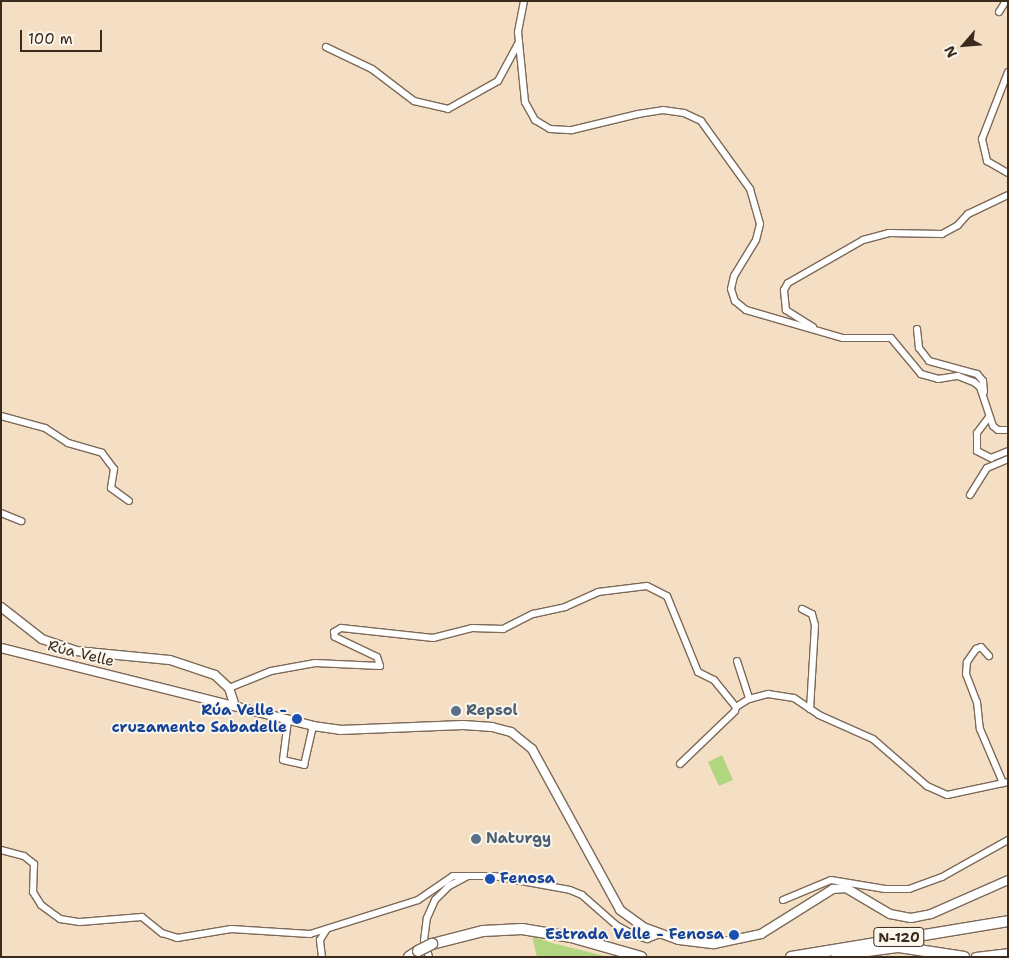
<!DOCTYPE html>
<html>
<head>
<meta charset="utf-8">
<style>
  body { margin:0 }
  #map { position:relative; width:1009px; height:958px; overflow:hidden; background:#f4dec4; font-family:"Shantell Sans",sans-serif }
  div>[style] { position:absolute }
  .green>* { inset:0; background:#b2d680 }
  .roads { filter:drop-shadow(1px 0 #7c6958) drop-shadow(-1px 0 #7c6958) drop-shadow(0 1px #7c6958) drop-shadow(0 -1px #7c6958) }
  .minor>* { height:6px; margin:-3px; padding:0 3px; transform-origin:3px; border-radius:3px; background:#fff }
  .tertiary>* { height:8px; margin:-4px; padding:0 4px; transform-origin:4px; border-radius:4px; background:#fff }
  .trunk>* { height:10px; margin:-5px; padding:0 5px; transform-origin:5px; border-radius:5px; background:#fff }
  .bridges { filter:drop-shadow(1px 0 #7c6958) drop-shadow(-1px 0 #7c6958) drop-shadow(0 1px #7c6958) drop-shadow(0 -1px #7c6958) }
  .trunk-bridge>* { height:10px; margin:-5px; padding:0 5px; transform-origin:5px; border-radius:5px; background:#fff }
  .dots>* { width:14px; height:14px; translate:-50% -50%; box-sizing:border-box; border:2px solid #fbf7ec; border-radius:50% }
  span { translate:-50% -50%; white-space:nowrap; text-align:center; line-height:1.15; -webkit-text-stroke:4px #fbf7ec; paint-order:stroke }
  .shield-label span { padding:1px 4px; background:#fbf7ec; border:1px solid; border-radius:4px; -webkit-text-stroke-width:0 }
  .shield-label { font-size:14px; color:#3b2a1e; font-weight:700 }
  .street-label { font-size:15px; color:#3b2a1e }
  .transit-label { font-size:15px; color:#164399; font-weight:700 }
  .right { translate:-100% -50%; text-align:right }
  .left { translate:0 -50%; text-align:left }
  .service-label { font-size:15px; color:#4e5e75; font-weight:700 }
  .frame { position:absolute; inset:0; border:2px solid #3b2a1e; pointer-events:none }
  .north { position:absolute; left:939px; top:20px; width:50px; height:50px; -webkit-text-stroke:4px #fbf7ec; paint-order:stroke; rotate:243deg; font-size:14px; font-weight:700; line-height:20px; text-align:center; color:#3b2a1e }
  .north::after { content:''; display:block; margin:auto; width:18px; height:22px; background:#3b2a1e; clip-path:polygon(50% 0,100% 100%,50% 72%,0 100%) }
  .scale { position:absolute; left:20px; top:30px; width:82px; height:22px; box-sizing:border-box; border:2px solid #3b2a1e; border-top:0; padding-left:6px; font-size:15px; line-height:18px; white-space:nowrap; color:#3b2a1e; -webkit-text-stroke:4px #fbf7ec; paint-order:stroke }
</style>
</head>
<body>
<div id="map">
  <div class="green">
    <div style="clip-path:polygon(722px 755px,733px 780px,719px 786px,708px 762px)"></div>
    <div style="clip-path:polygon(532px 936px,552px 943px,609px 957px,537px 957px)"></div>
  </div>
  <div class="roads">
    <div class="minor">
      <div style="left:524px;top:1px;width:32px;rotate:101deg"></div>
      <div style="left:518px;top:32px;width:70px;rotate:84.3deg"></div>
      <div style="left:525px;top:102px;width:21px;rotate:61deg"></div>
      <div style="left:535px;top:120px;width:17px;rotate:31deg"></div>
      <div style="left:550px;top:129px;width:22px;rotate:3deg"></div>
      <div style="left:572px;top:130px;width:68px;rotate:-13.6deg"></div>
      <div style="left:638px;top:114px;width:25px;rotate:-9deg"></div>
      <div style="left:663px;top:110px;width:21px;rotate:8deg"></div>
      <div style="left:684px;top:113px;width:19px;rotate:25deg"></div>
      <div style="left:701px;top:121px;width:84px;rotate:54.2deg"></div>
      <div style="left:750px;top:189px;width:36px;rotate:74deg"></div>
      <div style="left:760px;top:224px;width:16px;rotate:104deg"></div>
      <div style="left:756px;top:240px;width:42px;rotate:121.4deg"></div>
      <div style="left:734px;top:276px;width:13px;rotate:103deg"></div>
      <div style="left:731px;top:289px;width:13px;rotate:72deg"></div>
      <div style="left:735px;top:301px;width:14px;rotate:39deg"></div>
      <div style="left:746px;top:310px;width:101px;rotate:16.1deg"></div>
      <div style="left:843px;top:338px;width:48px"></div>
      <div style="left:891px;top:338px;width:47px;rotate:50.2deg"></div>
      <div style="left:921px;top:374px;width:18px;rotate:16deg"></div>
      <div style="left:938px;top:379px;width:20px;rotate:-9deg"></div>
      <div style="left:958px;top:376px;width:17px;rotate:21deg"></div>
      <div style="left:974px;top:382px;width:8px;rotate:40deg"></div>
      <div style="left:980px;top:387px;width:41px;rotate:71.6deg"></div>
      <div style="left:993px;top:426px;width:6px;rotate:39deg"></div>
      <div style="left:998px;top:430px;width:10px"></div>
      <div style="left:999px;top:12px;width:13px;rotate:-58deg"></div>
      <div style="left:326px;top:47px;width:51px;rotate:25.6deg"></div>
      <div style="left:372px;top:69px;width:53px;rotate:37.3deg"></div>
      <div style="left:414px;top:101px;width:35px;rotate:13deg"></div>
      <div style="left:448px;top:109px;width:57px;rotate:-29.2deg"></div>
      <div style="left:498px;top:81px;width:44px;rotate:-61.7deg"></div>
      <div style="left:1008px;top:72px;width:72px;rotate:111.2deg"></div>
      <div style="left:982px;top:139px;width:23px;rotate:77deg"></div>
      <div style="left:987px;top:161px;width:24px;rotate:30deg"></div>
      <div style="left:813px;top:327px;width:32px;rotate:-148deg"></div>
      <div style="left:786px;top:310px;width:20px;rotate:-96deg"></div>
      <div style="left:784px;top:290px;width:8px;rotate:-60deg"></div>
      <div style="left:788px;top:283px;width:86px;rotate:-29.8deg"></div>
      <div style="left:863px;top:240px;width:27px;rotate:-15deg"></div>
      <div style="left:889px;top:233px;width:53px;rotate:1.1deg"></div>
      <div style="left:942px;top:234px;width:18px;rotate:-29deg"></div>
      <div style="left:958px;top:225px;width:15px;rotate:-48deg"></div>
      <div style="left:968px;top:214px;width:44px;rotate:-25.4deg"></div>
      <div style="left:917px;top:329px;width:19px;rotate:84deg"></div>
      <div style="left:919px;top:348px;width:16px;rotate:52deg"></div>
      <div style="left:929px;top:361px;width:50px;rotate:15.2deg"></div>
      <div style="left:977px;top:374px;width:9px;rotate:49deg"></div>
      <div style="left:983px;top:381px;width:11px;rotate:85deg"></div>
      <div style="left:1px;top:416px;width:46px;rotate:15.3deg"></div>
      <div style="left:45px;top:428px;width:27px;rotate:33deg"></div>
      <div style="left:68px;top:443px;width:35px;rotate:16deg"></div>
      <div style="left:102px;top:453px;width:20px;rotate:53deg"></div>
      <div style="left:114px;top:469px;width:19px;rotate:99deg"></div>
      <div style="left:111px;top:488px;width:22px;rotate:36deg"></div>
      <div style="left:989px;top:417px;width:20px;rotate:127deg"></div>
      <div style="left:977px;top:433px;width:18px;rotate:90deg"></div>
      <div style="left:977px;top:451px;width:16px;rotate:27deg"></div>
      <div style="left:991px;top:458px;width:18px;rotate:-22deg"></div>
      <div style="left:970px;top:495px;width:32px;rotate:-58deg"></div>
      <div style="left:987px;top:468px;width:23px;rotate:-23deg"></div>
      <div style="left:1px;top:513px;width:22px;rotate:22deg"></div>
      <div style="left:802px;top:609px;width:11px;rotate:27deg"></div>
      <div style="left:812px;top:614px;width:11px;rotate:75deg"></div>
      <div style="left:815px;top:625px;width:84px;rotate:93.4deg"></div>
      <div style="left:989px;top:656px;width:12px;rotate:-132deg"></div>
      <div style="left:981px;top:647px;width:5px;rotate:158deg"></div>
      <div style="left:976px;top:649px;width:16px;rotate:125deg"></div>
      <div style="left:967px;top:662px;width:12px;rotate:95deg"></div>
      <div style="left:966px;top:674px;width:30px;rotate:69deg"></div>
      <div style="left:977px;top:702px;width:27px;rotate:84deg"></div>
      <div style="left:980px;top:729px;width:59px;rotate:66.9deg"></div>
      <div style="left:737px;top:661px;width:40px;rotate:72deg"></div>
      <div style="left:229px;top:688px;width:45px;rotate:-22deg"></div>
      <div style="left:271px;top:671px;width:45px;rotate:-10.3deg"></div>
      <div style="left:315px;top:663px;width:65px;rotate:2.6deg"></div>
      <div style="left:380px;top:666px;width:9px;rotate:-108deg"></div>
      <div style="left:377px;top:657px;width:47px;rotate:-154.5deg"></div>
      <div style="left:335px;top:637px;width:5px;rotate:-101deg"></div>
      <div style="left:334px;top:632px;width:8px;rotate:-30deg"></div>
      <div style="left:341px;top:628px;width:93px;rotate:6.2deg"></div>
      <div style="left:433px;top:638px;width:40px;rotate:-14.4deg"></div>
      <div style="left:472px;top:628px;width:31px;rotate:2deg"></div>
      <div style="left:503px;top:629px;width:34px;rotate:-27deg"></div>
      <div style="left:533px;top:614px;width:33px;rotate:-12deg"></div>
      <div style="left:565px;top:607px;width:36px;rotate:-24deg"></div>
      <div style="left:598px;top:592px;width:49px;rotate:-7deg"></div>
      <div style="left:647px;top:586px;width:22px;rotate:27deg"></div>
      <div style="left:667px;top:596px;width:82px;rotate:67.8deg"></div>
      <div style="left:698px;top:672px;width:18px;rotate:27deg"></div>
      <div style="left:714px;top:680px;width:35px;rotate:51deg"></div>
      <div style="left:288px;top:720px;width:40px;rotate:97.1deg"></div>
      <div style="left:283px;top:760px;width:22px;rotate:13deg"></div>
      <div style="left:304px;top:765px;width:40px;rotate:-77deg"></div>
      <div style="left:680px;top:764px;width:76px;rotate:-43.9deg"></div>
      <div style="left:735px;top:711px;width:4px;rotate:-76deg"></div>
      <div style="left:736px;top:707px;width:15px;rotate:-32deg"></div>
      <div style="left:749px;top:699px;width:20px;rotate:-15deg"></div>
      <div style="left:768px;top:694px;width:26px;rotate:9deg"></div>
      <div style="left:794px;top:698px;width:30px;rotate:34deg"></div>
      <div style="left:819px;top:715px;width:59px;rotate:24deg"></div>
      <div style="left:873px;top:739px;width:72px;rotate:41deg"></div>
      <div style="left:927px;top:786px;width:22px;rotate:24deg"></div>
      <div style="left:947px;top:795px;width:62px;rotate:-12deg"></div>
      <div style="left:1px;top:850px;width:24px;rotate:15deg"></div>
      <div style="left:24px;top:856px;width:13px;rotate:39deg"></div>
      <div style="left:34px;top:864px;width:28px;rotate:92deg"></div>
      <div style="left:33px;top:892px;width:15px;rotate:58deg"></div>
      <div style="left:41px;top:905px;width:24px;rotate:36deg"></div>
      <div style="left:60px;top:919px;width:20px;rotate:9deg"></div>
      <div style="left:80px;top:922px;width:62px;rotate:-4.6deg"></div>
      <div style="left:142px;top:917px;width:26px;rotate:39deg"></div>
      <div style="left:162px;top:933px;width:16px;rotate:18deg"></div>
      <div style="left:177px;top:938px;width:55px;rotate:-9.5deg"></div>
      <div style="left:231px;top:929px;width:79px;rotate:3.6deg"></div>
      <div style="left:310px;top:934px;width:113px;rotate:-17.5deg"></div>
      <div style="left:418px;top:900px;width:42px;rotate:-34.4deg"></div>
      <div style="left:453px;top:876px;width:41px"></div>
      <div style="left:494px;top:876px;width:77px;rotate:10.4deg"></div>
      <div style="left:570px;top:890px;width:13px;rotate:23deg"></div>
      <div style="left:582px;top:895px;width:45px;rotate:41.4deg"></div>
      <div style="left:616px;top:925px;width:21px;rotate:29deg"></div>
      <div style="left:634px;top:935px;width:14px;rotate:17deg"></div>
      <div style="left:647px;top:939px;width:14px;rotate:-21deg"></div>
      <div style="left:783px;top:900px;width:52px;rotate:-22.6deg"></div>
      <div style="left:831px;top:880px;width:55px;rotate:9.5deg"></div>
      <div style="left:885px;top:889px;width:24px"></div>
      <div style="left:909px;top:889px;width:35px;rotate:-20deg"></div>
      <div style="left:942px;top:877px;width:76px;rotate:-29.3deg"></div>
      <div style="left:322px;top:957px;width:17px;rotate:-97deg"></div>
      <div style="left:320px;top:940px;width:13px;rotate:-58deg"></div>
      <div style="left:429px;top:957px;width:17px;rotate:-107deg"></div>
      <div style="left:424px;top:941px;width:23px;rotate:-83deg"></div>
      <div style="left:427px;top:918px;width:20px;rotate:-66deg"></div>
      <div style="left:435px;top:900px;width:20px;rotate:-45deg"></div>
      <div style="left:449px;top:886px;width:21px;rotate:-28deg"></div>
    </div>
    <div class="tertiary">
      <div style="left:1px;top:607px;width:52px;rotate:38deg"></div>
      <div style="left:42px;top:639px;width:36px;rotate:19deg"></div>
      <div style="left:76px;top:651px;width:94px;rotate:5.5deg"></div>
      <div style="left:170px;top:660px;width:47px;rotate:18.4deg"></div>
      <div style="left:215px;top:675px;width:19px;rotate:43deg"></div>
      <div style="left:229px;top:688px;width:19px;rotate:72deg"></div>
      <div style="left:1px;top:648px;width:322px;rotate:14deg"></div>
      <div style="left:313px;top:726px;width:27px;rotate:8deg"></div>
      <div style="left:340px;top:730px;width:123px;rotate:-2.3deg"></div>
      <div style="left:463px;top:725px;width:29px;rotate:4deg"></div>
      <div style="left:492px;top:727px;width:20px;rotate:15deg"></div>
      <div style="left:511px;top:732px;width:27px;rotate:39deg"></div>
      <div style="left:532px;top:749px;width:183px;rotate:61.3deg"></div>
      <div style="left:620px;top:910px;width:29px;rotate:36deg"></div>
      <div style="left:643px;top:927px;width:38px;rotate:20deg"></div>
      <div style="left:679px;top:940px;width:35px;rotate:7deg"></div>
      <div style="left:714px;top:944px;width:48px;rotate:-12deg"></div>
      <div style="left:761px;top:934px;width:85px;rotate:-32deg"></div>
      <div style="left:833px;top:889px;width:13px;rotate:-4deg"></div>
      <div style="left:846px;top:888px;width:51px;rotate:30.6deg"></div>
      <div style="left:890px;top:914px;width:21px;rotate:11deg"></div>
      <div style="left:911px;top:918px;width:20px;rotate:-11deg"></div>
      <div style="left:931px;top:914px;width:84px;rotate:-23.8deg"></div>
      <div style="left:976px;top:957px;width:32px;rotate:-7deg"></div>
    </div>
    <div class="trunk">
      <div style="left:432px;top:944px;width:53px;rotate:-14.3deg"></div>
      <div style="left:483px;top:931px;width:39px;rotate:-3deg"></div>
      <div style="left:522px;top:929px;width:50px;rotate:9.3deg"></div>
      <div style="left:571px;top:937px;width:73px;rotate:15.9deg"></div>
      <div style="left:837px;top:955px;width:63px;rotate:-7.4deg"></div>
      <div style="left:899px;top:947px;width:66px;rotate:8.7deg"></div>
      <div style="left:409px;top:957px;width:11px;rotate:-34deg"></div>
      <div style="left:791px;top:957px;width:220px;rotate:-9.4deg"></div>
    </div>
  </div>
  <div class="bridges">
    <div class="trunk-bridge">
      <div style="left:418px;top:951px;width:16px;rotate:-27deg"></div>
    </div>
  </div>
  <div class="dots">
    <div style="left:456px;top:711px;background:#5c6f8a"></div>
    <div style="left:297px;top:719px;background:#1a4fb4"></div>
    <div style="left:476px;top:839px;background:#5c6f8a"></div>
    <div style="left:490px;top:879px;background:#1a4fb4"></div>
    <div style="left:734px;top:935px;background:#1a4fb4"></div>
  </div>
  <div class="shield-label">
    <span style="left:899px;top:937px">N-120</span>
  </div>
  <div class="street-label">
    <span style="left:81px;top:654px;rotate:14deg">Rúa Velle</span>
  </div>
  <div class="transit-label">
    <span class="right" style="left:287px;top:719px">Rúa Velle -<br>cruzamento Sabadelle</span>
    <span class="left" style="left:500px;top:879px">Fenosa</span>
    <span class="right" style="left:724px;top:935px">Estrada Velle - Fenosa</span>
  </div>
  <div class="service-label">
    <span class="left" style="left:466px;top:711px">Repsol</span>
    <span class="left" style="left:486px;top:839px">Naturgy</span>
  </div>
  <div class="frame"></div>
  <div class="north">N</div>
  <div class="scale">100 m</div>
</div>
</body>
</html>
